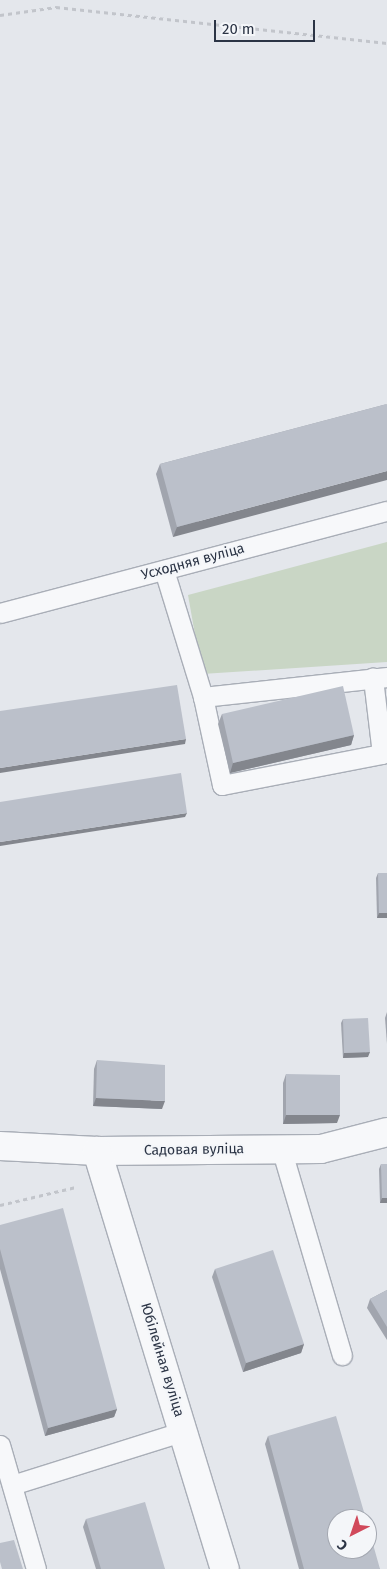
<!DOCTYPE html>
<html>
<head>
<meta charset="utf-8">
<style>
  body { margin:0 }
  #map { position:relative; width:387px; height:1569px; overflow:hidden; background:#e4e7ec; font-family:"Fira Sans",sans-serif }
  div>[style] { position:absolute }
  .green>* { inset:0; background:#c9d6c5 }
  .path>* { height:3px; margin-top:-1.5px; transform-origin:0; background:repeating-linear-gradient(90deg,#c2c5cb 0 4px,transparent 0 8px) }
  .roads { filter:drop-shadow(1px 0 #a9aeb7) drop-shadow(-1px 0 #a9aeb7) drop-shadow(0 1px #a9aeb7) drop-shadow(0 -1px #a9aeb7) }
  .service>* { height:19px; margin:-9.5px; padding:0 9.5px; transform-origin:9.5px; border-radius:9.5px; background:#f7f8fa }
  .minor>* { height:28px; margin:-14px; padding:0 14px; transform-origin:14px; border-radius:14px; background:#f7f8fa }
  .wall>* { inset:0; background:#a1a5ae }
  .shaded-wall>* { inset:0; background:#83868d }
  .building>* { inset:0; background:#bbc0ca }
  span { translate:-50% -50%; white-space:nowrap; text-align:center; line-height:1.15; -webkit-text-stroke:4px #f4f6f9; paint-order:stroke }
  .street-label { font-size:14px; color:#2b3445 }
  .north { position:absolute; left:327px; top:1509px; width:50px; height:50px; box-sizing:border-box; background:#f4f6f9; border:1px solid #a4a8b1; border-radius:50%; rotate:221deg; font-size:14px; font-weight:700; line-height:20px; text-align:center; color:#2b3445 }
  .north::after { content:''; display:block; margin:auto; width:18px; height:22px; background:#d1495b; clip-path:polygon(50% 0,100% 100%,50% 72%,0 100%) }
  .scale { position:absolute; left:214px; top:20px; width:101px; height:22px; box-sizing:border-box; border:2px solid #2b3445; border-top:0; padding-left:6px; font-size:15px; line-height:18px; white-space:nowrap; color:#2b3445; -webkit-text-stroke:4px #f4f6f9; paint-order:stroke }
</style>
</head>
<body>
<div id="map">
  <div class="green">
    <div style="clip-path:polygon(387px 542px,387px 662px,202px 674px,188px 595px)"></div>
  </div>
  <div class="path">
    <div style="left:0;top:15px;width:57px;rotate:-8.1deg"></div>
    <div style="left:56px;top:7px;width:333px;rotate:6.2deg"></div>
    <div style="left:0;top:1205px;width:78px;rotate:-13.3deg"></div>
  </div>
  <div class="roads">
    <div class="service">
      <div style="left:164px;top:570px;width:133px;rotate:72.9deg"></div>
      <div style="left:203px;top:697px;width:185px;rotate:-6.2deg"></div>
      <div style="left:0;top:613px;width:400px;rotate:-14.8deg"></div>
      <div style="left:203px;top:697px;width:90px;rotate:77.8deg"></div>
      <div style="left:222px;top:785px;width:163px;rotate:-11deg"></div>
      <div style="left:382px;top:754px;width:77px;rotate:-96.8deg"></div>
      <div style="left:281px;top:1148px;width:216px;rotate:73.6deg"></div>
      <div style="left:0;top:1445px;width:129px;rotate:73.8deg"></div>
      <div style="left:12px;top:1485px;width:180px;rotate:-17.4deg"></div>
    </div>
    <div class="minor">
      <div style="left:0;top:1146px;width:97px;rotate:3deg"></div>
      <div style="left:97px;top:1151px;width:224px;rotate:-0.5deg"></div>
      <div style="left:321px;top:1149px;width:68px;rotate:-14.4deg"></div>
      <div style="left:97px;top:1151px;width:437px;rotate:73deg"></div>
    </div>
  </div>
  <div class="wall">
    <div style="clip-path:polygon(387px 404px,173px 537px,156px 474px,160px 464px)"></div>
    <div style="clip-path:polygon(222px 714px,354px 735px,351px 745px,230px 773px,218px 724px)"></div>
    <div style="clip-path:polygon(378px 873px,387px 873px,387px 918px,377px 918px,376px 878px)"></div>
    <div style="clip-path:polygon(387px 1012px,387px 1044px,385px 1018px)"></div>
    <div style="clip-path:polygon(343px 1019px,368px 1057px,343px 1058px,341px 1023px)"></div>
    <div style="clip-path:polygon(97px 1060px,162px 1109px,93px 1106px,94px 1069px)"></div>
    <div style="clip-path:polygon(286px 1074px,337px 1123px,283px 1124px,283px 1083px)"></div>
    <div style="clip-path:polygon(381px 1164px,387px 1203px,380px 1203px,379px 1169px)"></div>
    <div style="clip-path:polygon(0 1225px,117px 1409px,114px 1417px,45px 1436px,0 1269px)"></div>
    <div style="clip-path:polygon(215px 1269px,304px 1344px,301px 1353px,243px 1372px,212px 1277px)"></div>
    <div style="clip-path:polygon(387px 1290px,387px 1340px,367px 1308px,370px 1299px)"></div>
    <div style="clip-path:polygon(268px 1436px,380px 1569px,299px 1569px,265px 1444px)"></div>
    <div style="clip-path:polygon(86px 1519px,165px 1569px,96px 1569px,83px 1527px)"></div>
  </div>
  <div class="shaded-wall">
    <div style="clip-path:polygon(387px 471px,387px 480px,173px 537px,177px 527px)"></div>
    <div style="clip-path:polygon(354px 735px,351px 745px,230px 773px,233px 763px)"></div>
    <div style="clip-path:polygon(186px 739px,185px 744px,0 773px,0 768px)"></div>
    <div style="clip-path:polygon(187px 813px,185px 817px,0 846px,0 842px)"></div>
    <div style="clip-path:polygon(379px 913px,387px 913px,387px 918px,377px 918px)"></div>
    <div style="clip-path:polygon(370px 1052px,368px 1057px,343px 1058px,344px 1053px)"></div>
    <div style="clip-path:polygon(96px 1098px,165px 1101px,162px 1109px,93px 1106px)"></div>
    <div style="clip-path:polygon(286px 1115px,340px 1115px,337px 1123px,283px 1124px)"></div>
    <div style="clip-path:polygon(382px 1198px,387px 1198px,387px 1203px,380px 1203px)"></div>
    <div style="clip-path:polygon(304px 1344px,301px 1353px,243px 1372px,246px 1363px)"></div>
    <div style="clip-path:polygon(117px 1409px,114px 1417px,45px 1436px,48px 1428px)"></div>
  </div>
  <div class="building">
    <div style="clip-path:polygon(387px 404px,387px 471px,177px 527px,160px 464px)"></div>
    <div style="clip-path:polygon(177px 685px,186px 739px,0 768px,0 711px)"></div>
    <div style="clip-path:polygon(343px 686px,354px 735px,233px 763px,222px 714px)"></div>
    <div style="clip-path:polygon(181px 773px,187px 813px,0 842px,0 802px)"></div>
    <div style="clip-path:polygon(378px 873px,387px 873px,387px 913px,379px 913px)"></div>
    <div style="clip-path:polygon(368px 1018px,370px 1052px,344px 1053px,343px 1019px)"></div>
    <div style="clip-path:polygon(97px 1060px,165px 1065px,165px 1101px,96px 1098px)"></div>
    <div style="clip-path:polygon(286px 1074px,340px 1075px,340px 1115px,286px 1115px)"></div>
    <div style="clip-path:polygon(381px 1164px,387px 1164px,387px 1198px,382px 1198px)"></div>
    <div style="clip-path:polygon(63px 1208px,117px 1409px,48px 1428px,0 1249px,0 1225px)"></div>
    <div style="clip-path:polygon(273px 1250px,304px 1344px,246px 1363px,215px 1269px)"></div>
    <div style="clip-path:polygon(387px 1290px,387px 1327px,370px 1299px)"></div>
    <div style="clip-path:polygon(336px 1416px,366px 1519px,337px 1519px,337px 1549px,367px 1549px,367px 1523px,380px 1569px,304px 1569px,268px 1436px)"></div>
    <div style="clip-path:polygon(145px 1502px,165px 1569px,101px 1569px,86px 1519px)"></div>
    <div style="clip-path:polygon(14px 1540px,23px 1569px,2px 1569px,0 1562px,0 1543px)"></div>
  </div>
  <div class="street-label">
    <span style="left:193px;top:562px;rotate:-15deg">Усходняя вуліца</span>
    <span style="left:194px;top:1150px;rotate:-1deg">Садовая вуліца</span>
    <span style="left:162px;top:1360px;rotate:73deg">Юбілейная вуліца</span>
  </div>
  <div class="north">С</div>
  <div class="scale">20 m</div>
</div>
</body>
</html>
